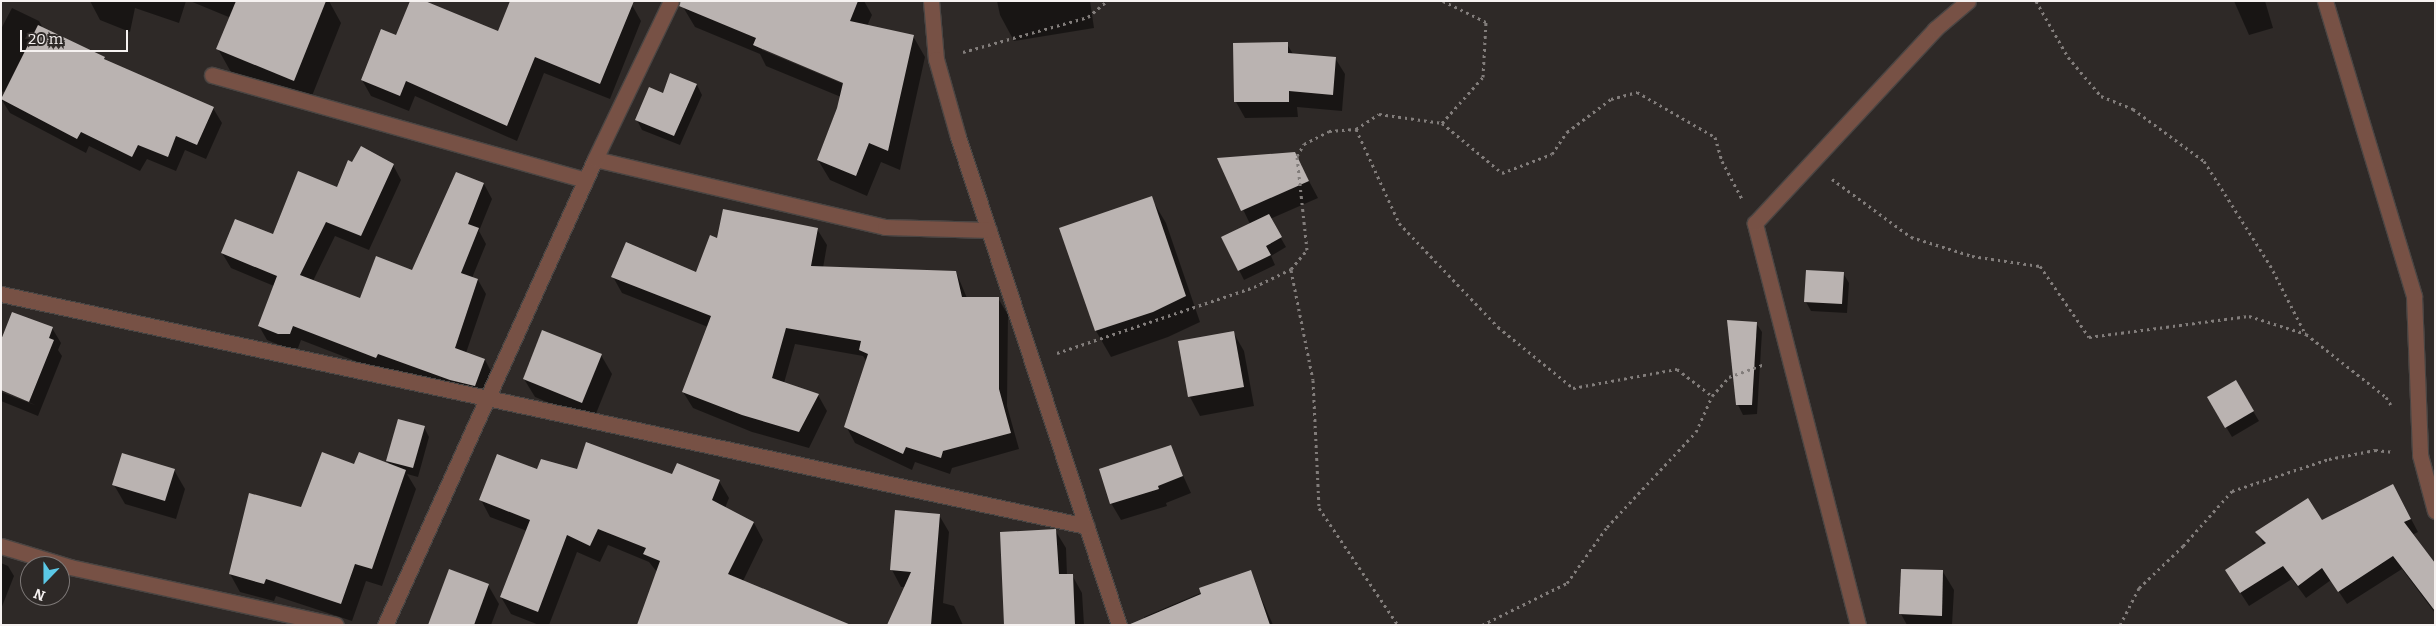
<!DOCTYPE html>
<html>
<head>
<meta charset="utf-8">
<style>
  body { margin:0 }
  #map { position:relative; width:2436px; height:626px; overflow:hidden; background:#2e2927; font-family:Bitter,serif }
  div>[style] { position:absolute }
  .shadow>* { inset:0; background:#0007 }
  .building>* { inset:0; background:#bab3b1 }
  .path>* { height:3px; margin-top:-1.5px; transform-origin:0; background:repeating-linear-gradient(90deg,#827d7b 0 2.5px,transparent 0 6.5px) }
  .roads { filter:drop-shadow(1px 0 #4a4543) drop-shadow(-1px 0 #4a4543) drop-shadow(0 1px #4a4543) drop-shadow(0 -1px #4a4543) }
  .street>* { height:15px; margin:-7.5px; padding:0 7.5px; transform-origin:7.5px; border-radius:7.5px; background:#775145 }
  span { translate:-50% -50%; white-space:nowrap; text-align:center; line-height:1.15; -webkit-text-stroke:5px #2e2927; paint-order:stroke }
  .frame { position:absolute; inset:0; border:2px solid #f6f2f1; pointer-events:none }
  .north { position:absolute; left:20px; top:556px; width:50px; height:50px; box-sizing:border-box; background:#2e2927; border:1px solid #7e7978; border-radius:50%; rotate:202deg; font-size:14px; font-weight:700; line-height:20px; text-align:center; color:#f6f2f1 }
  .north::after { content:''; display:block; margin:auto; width:18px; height:22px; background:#5bc8e6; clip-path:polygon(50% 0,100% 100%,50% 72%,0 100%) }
  .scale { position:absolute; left:20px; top:30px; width:108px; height:22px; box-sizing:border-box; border:2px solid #f6f2f1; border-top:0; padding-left:6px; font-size:15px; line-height:18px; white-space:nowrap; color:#f6f2f1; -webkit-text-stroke:4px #2e2927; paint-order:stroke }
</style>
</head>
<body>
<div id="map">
  <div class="shadow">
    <div style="clip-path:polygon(90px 1px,186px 1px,179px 23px,135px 8px,130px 32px,100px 20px)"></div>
    <div style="clip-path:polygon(190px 1px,329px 1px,341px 23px,308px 106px,232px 74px,218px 49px,231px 18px)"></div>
    <div style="clip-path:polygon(evenodd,685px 1px,864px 1px,872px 15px,867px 26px,913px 36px,925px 57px,900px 170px,881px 162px,867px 196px,830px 180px,818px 160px,841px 97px,766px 66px,760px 54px,695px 27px,683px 7px,685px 1px,762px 48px,849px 84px,848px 86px,762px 50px,762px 48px)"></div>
    <div style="clip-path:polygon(997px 1px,1090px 1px,1094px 28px,1014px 41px,1000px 15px)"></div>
    <div style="clip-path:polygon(2234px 1px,2265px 1px,2273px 28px,2249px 35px)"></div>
    <div style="clip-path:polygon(632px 5px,641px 21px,610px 99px,544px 73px,517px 141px,415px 96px,409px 111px,371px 96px,362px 80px,396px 36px,499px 32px)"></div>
    <div style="clip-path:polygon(12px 8px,39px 21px,44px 30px,104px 57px,107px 62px,213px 108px,222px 123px,206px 159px,185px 150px,176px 171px,147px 159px,140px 171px,89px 146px,86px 153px,10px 113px,1px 99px,4px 92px,1px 91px,1px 29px)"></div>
    <div style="clip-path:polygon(1287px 44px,1293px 54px,1335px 58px,1345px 74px,1342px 111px,1297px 107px,1298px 117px,1245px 118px,1236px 102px)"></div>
    <div style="clip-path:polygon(671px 75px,697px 85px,702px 95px,680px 145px,642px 130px,637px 120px,663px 94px)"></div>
    <div style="clip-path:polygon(1294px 153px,1318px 198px,1270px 219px,1286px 247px,1271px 256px,1275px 265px,1244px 280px,1239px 270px,1250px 224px,1219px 159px)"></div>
    <div style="clip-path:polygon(393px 165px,401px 180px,369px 250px,335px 236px,313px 281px,361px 300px,413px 271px,456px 174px,484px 184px,492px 199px,479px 231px,486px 244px,472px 278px,478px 280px,486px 294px,466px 353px,485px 360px,493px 375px,483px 400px,460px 395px,386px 368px,384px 372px,301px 340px,298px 348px,287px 348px,267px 340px,259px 326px,274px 286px,231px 268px,222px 253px,273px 236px,338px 189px)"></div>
    <div style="clip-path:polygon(1151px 198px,1166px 223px,1200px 322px,1168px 337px,1111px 357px,1096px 331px,1061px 229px)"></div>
    <div style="clip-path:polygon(817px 229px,827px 245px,823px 268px,956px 272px,967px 298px,998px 298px,1008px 315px,1007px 406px,1019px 449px,952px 468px,950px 474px,915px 462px,912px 470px,855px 443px,846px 426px,867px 362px,863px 356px,795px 344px,784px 383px,818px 395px,827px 411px,809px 448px,752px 432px,693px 408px,683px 392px,708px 327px,622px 293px,613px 277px,697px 273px,718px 239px)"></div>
    <div style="clip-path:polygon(1843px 273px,1849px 283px,1847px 313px,1811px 311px,1806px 302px)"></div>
    <div style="clip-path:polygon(1756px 323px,1762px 332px,1757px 414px,1743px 415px,1738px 405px)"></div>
    <div style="clip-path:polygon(52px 328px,61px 343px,58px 350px,62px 356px,38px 416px,1px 401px,1px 392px,35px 405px,1px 389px)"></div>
    <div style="clip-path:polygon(1233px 332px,1244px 351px,1254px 406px,1200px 416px,1190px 397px,1179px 342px)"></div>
    <div style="clip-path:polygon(601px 355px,612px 374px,593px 421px,535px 397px,524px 379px)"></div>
    <div style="clip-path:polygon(2235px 381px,2259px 421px,2232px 437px,2208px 397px)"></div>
    <div style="clip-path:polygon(424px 427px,429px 437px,418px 477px,407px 474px,416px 489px,382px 586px,366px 581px,352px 621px,276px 596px,274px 601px,240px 592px,230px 574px,302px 508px,355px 465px,390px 465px,387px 461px)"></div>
    <div style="clip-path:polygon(1170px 447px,1191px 493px,1166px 503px,1167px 506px,1121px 520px,1111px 503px)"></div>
    <div style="clip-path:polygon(174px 470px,185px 489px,176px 519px,125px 504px,114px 485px)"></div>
    <div style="clip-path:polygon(538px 471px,673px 476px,719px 481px,729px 498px,725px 508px,754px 523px,763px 540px,743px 581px,657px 572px,649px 562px,608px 545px,600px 562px,577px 552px,549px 625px,539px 625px,511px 614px,501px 597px,527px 531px,490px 517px,481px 500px)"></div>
    <div style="clip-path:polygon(2400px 498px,2418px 532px,2412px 535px,2435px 565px,2435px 613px,2402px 569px,2347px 604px,2331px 580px,2306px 598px,2292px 579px,2249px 606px,2234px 583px,2264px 546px,2257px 532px,2322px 522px)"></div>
    <div style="clip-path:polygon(939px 515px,949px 532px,943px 603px,954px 606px,963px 625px,889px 625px,905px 587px,901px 587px,892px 570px)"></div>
    <div style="clip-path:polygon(1055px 530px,1066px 548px,1067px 575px,1072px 575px,1082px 593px,1084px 625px,1011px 625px)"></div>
    <div style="clip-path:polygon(1px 563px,8px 566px,14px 576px,1px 609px)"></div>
    <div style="clip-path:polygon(1902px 570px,1943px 572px,1954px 590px,1952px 625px,1907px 625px,1901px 614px)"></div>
    <div style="clip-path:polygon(1250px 572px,1273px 625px,1147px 625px,1144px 617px)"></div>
    <div style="clip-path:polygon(488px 585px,499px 604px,491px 625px,433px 625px)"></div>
  </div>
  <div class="building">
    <div style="clip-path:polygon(236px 1px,326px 1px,294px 81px,216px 49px)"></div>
    <div style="clip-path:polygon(410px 1px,425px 1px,498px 31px,510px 1px,634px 1px,600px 84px,535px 57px,507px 126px,406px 81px,400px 96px,361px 80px,381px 29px,396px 35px)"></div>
    <div style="clip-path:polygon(680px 1px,858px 1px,850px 21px,914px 35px,888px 151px,869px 143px,856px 176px,817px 160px,837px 108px,843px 83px,753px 45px,756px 38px,679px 6px)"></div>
    <div style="clip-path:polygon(38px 25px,105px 57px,104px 59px,214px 107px,197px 145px,176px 136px,168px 157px,138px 145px,132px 157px,81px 132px,77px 139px,1px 99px)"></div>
    <div style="clip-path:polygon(1288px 42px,1288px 53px,1336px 57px,1333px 95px,1289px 91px,1289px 102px,1234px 102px,1233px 43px)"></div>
    <div style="clip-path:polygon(670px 73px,697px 84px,674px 136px,635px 120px,649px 87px,663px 93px)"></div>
    <div style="clip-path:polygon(361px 146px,394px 164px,361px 236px,326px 222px,300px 275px,360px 298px,376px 256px,412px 270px,456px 172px,484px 183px,468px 224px,479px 228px,461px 273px,478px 279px,455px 348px,485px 359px,475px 386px,450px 380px,378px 354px,376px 358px,293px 326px,290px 334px,278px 334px,258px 326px,277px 276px,221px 253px,235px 219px,273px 234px,298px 171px,337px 187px,348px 160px,352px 162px)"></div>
    <div style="clip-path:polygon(1295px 152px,1309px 181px,1241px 211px,1217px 158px)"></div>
    <div style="clip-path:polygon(1152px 196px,1186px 296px,1153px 312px,1095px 331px,1059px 228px)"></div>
    <div style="clip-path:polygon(723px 209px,818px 228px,811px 266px,956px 271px,962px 297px,999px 297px,999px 389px,1011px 433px,943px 451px,941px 458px,906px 447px,903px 454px,844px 427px,868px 354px,859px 350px,861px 341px,786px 328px,772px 378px,819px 394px,799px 432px,742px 415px,682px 392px,711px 316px,611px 277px,626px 242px,696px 272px,710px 235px,717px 238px)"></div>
    <div style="clip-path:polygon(1269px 214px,1282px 237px,1266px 246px,1271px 255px,1238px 271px,1221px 237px)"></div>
    <div style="clip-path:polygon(1806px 270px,1844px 272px,1842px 304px,1804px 302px)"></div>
    <div style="clip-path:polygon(12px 312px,53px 327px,49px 338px,54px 340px,29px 402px,1px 390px,1px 340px)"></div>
    <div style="clip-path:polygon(1727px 320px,1757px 322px,1752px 405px,1736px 405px)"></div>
    <div style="clip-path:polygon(542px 330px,602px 354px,582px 403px,523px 379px)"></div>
    <div style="clip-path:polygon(1234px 331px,1244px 387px,1188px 397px,1178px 341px)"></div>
    <div style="clip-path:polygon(2236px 380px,2254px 411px,2225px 428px,2207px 397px)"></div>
    <div style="clip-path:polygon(398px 419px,425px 426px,413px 468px,386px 461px)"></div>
    <div style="clip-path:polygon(586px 442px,672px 474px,677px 463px,720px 480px,712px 500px,754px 522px,728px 574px,851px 625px,637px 625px,660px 561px,643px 554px,646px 548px,598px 529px,590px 546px,567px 535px,538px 612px,500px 597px,530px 520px,479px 500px,497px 454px,537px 469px,541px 459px,577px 469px)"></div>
    <div style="clip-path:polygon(1171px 445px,1183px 476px,1158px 486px,1159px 489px,1110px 504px,1099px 469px)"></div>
    <div style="clip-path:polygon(322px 452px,354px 464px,359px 452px,406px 470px,372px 569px,355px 564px,341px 604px,266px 579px,264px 584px,229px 574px,249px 493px,301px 507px)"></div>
    <div style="clip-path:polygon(122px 453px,175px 469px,165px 501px,112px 485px)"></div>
    <div style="clip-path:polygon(2393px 484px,2411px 519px,2404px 522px,2435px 563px,2435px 611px,2393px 556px,2338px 592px,2322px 568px,2298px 586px,2283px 566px,2240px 593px,2225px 570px,2266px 543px,2255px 532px,2308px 498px,2322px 520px)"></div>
    <div style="clip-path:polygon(895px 510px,940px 514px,931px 625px,887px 625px,911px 572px,890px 570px)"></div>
    <div style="clip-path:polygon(1056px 529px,1059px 574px,1073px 574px,1075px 625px,1004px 625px,1000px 532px)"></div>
    <div style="clip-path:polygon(449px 569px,489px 584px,474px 625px,428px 625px)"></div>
    <div style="clip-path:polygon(1901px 569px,1943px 570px,1942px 616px,1899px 614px)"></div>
    <div style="clip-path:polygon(1251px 570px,1270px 625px,1128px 625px,1201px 594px,1199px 588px)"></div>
  </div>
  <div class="path">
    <div style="left:2036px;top:1px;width:64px;rotate:60.3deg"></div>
    <div style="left:2068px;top:57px;width:51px;rotate:49.8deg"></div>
    <div style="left:2101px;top:96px;width:35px;rotate:22deg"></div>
    <div style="left:2133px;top:109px;width:88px;rotate:36.2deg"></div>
    <div style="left:2204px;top:161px;width:123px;rotate:57.6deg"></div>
    <div style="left:2270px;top:265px;width:76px;rotate:62.8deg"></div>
    <div style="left:963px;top:52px;width:130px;rotate:-15.6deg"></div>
    <div style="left:1088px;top:17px;width:25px;rotate:-40deg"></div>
    <div style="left:1442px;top:123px;width:62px;rotate:-48.3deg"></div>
    <div style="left:1483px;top:77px;width:55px;rotate:-86.9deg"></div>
    <div style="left:1486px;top:22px;width:48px;rotate:-154deg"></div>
    <div style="left:1356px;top:129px;width:103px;rotate:65.4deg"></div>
    <div style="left:1399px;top:223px;width:144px;rotate:46.4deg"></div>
    <div style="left:1498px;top:327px;width:97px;rotate:39.1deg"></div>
    <div style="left:1573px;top:388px;width:106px;rotate:-10.4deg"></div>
    <div style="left:1677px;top:369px;width:44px;rotate:37.6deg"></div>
    <div style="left:1832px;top:179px;width:98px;rotate:36.3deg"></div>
    <div style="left:1911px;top:237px;width:64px;rotate:17.3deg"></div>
    <div style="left:1972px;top:256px;width:69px;rotate:8.4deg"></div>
    <div style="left:2040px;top:266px;width:86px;rotate:55.4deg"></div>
    <div style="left:2089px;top:337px;width:161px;rotate:-7.5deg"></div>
    <div style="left:2249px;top:316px;width:60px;rotate:17.5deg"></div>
    <div style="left:2306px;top:334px;width:102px;rotate:38.2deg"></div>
    <div style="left:2386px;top:397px;width:9px;rotate:58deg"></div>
    <div style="left:1291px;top:270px;width:112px;rotate:78.7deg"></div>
    <div style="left:1313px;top:380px;width:128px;rotate:87.3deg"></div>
    <div style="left:1319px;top:508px;width:141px;rotate:56deg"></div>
    <div style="left:1057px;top:353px;width:208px;rotate:-18.5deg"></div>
    <div style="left:1254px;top:287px;width:41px;rotate:-25.9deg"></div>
    <div style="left:1291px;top:269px;width:25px;rotate:-50deg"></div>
    <div style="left:1307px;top:250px;width:95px;rotate:-96.1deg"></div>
    <div style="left:1297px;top:156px;width:14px;rotate:-60deg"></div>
    <div style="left:1304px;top:144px;width:28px;rotate:-27deg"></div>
    <div style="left:1329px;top:131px;width:27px;rotate:-4deg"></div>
    <div style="left:1356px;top:129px;width:27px;rotate:-33deg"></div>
    <div style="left:1379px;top:114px;width:64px;rotate:8.1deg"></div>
    <div style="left:1442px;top:123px;width:78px;rotate:39.8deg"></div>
    <div style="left:1502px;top:173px;width:53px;rotate:-20.8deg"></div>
    <div style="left:1552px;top:154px;width:27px;rotate:-56deg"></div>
    <div style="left:1567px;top:132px;width:55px;rotate:-36.9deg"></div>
    <div style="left:1611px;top:99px;width:27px;rotate:-15deg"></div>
    <div style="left:1637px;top:92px;width:90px;rotate:30deg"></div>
    <div style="left:1715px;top:137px;width:25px;rotate:74deg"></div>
    <div style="left:1722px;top:161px;width:43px;rotate:62.2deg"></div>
    <div style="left:1482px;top:625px;width:95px;rotate:-26.3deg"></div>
    <div style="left:1567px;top:583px;width:69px;rotate:-54.5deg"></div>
    <div style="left:1607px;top:527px;width:130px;rotate:-46.9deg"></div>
    <div style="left:1696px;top:432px;width:39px;rotate:-66deg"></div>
    <div style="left:1712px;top:396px;width:25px;rotate:-48deg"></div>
    <div style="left:1729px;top:377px;width:37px;rotate:-20deg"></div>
    <div style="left:2120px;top:625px;width:42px;rotate:-62.8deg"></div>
    <div style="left:2139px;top:588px;width:61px;rotate:-43.7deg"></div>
    <div style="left:2183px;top:546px;width:74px;rotate:-48.3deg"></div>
    <div style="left:2232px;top:491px;width:102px;rotate:-18.3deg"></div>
    <div style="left:2329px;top:459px;width:47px;rotate:-11.1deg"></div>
    <div style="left:2375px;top:450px;width:19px;rotate:6deg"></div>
  </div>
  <div class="roads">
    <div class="street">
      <div style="left:931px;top:1px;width:58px;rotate:85.1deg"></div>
      <div style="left:936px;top:59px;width:81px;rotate:74.2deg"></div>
      <div style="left:958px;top:137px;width:514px;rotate:71.74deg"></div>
      <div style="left:2325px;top:1px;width:308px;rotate:73.2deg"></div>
      <div style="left:2414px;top:296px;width:159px;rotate:87.8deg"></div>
      <div style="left:2420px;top:455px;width:58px;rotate:75deg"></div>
      <div style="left:212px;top:75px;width:388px;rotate:15.7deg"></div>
      <div style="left:595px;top:159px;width:298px;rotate:13.2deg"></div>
      <div style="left:885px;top:227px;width:104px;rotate:1.7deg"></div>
      <div style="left:1px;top:294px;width:1110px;rotate:12.07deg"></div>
      <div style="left:1px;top:546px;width:72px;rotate:16.9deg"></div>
      <div style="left:70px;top:567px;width:272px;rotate:12.3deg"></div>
      <div style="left:385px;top:625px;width:511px;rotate:-65.74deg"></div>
      <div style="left:595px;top:159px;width:175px;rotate:-64.3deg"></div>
      <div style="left:1858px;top:625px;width:415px;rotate:-104.4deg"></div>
      <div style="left:1755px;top:223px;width:265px;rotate:-47.1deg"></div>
      <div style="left:1935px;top:29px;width:43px;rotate:-40.3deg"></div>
    </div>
  </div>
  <div class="frame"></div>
  <div class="north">N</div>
  <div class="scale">20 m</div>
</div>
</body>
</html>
